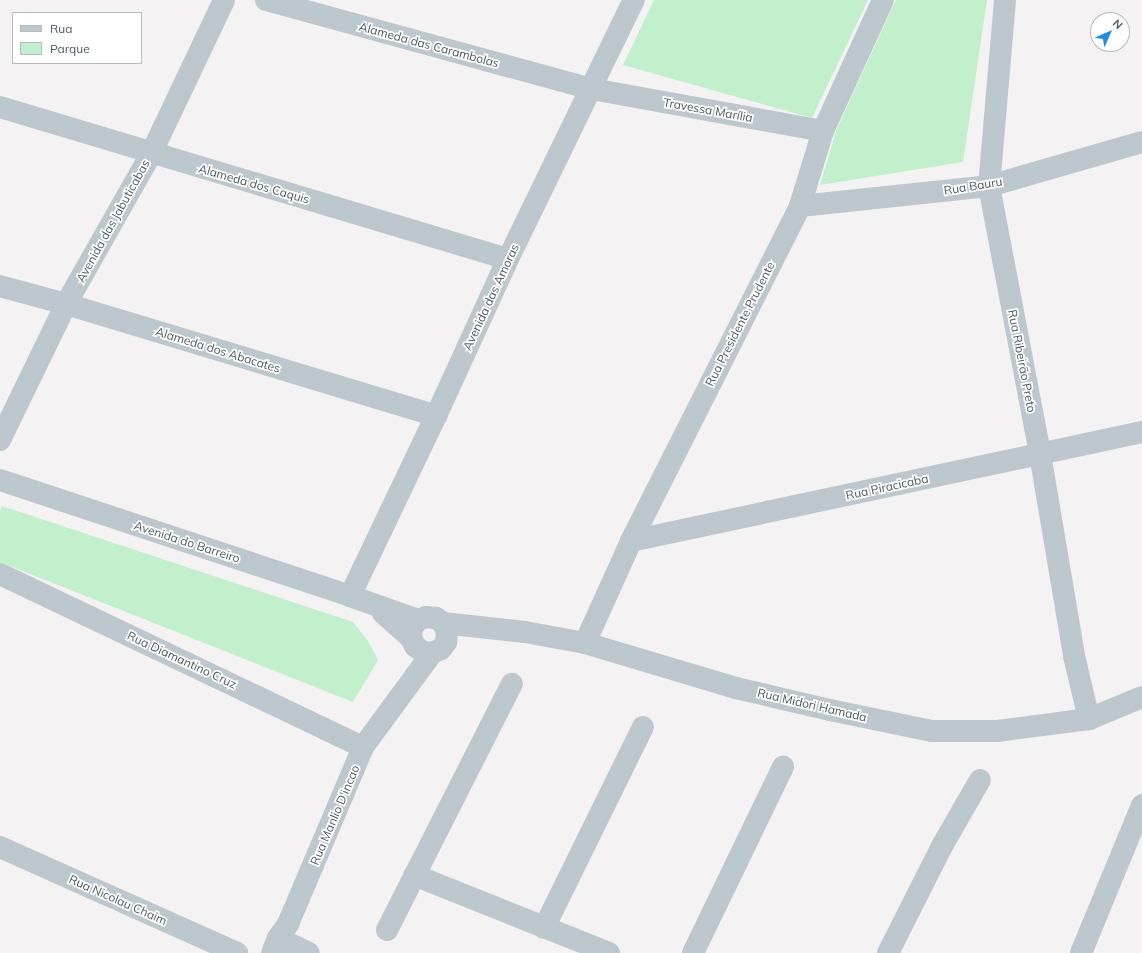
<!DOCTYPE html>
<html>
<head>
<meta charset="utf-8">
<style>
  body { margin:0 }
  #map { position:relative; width:1142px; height:953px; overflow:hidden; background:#f4f2f2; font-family:Mulish,sans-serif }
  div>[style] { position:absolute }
  .green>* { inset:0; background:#c2f0cd }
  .minor>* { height:22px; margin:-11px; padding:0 11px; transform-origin:11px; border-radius:11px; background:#bdc8ce }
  span { translate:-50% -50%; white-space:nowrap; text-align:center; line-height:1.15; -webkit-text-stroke:3.5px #fff; paint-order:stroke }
  .street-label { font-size:12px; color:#49585f }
  .legend { position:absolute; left:12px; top:12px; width:130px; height:52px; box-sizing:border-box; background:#fff; border:1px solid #b6bcbf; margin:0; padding:5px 7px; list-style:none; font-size:12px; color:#49585f }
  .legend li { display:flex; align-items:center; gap:8px; height:20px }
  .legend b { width:20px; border:1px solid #b6bcbf }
  .north { position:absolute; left:1090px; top:12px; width:40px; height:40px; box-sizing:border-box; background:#fff; border:1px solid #b6bcbf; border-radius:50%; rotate:45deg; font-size:11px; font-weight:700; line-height:16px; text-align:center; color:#49585f }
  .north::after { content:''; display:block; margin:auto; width:14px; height:18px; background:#1b8ee4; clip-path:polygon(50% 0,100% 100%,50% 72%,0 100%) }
</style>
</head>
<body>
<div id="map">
  <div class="green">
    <div style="clip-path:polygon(654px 0,868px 0,812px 118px,623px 65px)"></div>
    <div style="clip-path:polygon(896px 0,987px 0,963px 162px,820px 185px,836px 131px)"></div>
    <div style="clip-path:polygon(2px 506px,353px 622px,368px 641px,378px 660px,353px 702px,0 562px,0 511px)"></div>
  </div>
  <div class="minor">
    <div style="left:266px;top:0;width:338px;rotate:15.3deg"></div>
    <div style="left:592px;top:89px;width:235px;rotate:10.3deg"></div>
    <div style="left:1005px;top:0;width:187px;rotate:94.9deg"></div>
    <div style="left:989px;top:186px;width:273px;rotate:79.2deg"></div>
    <div style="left:1040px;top:454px;width:205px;rotate:80.4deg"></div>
    <div style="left:1074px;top:656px;width:65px;rotate:76.6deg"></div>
    <div style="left:0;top:107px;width:530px;rotate:16.66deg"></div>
    <div style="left:800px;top:206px;width:190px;rotate:-6deg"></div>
    <div style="left:989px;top:186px;width:159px;rotate:-16deg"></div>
    <div style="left:0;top:286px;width:68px;rotate:15.3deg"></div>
    <div style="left:66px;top:304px;width:387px;rotate:16.8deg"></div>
    <div style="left:0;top:440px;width:151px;rotate:-64.1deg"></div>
    <div style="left:66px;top:304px;width:172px;rotate:-60.5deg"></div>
    <div style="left:151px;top:154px;width:170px;rotate:-64.6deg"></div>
    <div style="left:0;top:480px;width:369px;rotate:18.3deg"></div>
    <div style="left:350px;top:596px;width:72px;rotate:19.4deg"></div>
    <div style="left:631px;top:541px;width:522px;rotate:-12.04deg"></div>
    <div style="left:0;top:574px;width:402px;rotate:25.5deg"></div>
    <div style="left:350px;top:596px;width:199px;rotate:-64.5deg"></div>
    <div style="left:436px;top:416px;width:173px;rotate:-65.4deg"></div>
    <div style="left:508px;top:259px;width:288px;rotate:-64.1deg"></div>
    <div style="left:383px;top:613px;width:38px;rotate:42deg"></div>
    <div style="left:411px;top:638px;width:9px;rotate:63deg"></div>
    <div style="left:415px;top:646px;width:10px;rotate:37deg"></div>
    <div style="left:423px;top:652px;width:9px;rotate:6deg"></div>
    <div style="left:432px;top:653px;width:10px;rotate:-24deg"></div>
    <div style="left:441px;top:649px;width:9px;rotate:-54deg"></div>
    <div style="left:446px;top:642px;width:10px;rotate:-84deg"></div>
    <div style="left:447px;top:632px;width:10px;rotate:-114deg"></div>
    <div style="left:443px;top:623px;width:9px;rotate:-144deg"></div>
    <div style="left:436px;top:618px;width:10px;rotate:-174deg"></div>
    <div style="left:426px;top:617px;width:9px;rotate:159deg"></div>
    <div style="left:418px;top:620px;width:10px;rotate:127deg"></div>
    <div style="left:412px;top:628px;width:10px;rotate:96deg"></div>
    <div style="left:443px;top:623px;width:82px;rotate:6.3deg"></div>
    <div style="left:525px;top:632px;width:61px;rotate:10.4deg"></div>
    <div style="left:585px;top:643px;width:158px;rotate:16.6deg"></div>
    <div style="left:736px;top:688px;width:97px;rotate:13.2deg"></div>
    <div style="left:830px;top:710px;width:104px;rotate:11.6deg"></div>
    <div style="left:932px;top:731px;width:65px"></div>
    <div style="left:997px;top:731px;width:93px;rotate:-7.4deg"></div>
    <div style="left:1089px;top:719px;width:57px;rotate:-22.5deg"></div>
    <div style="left:585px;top:643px;width:112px;rotate:-65.7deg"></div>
    <div style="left:631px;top:541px;width:375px;rotate:-63.2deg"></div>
    <div style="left:800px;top:206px;width:78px;rotate:-73deg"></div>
    <div style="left:823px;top:131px;width:144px;rotate:-65.4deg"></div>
    <div style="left:0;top:847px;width:260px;rotate:24.1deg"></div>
    <div style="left:414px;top:875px;width:210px;rotate:21.8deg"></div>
    <div style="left:544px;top:928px;width:224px;rotate:-63.8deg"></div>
    <div style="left:387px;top:930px;width:276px;rotate:-63.1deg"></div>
    <div style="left:278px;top:938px;width:34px;rotate:26deg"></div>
    <div style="left:272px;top:953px;width:16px;rotate:-68deg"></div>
    <div style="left:278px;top:938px;width:17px;rotate:-54deg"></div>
    <div style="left:288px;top:924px;width:192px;rotate:-67deg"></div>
    <div style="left:363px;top:747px;width:117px;rotate:-53.7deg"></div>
    <div style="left:693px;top:953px;width:207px;rotate:-64.2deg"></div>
    <div style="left:888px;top:953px;width:120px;rotate:-63.2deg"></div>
    <div style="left:942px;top:846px;width:76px;rotate:-60.1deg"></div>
    <div style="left:1081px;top:953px;width:160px;rotate:-67.6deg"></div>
  </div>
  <div class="street-label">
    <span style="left:429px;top:45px;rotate:15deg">Alameda das Carambolas</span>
    <span style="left:708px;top:110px;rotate:10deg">Travessa Marília</span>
    <span style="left:254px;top:184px;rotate:16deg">Alameda dos Caquis</span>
    <span style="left:973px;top:186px;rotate:-9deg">Rua Bauru</span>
    <span style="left:113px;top:221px;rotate:-61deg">Avenida das Jabuticabas</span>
    <span style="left:491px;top:297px;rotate:-65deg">Avenida das Amoras</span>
    <span style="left:740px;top:324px;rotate:-63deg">Rua Presidente Prudente</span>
    <span style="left:218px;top:350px;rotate:17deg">Alameda dos Abacates</span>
    <span style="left:1022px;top:361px;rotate:79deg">Rua Ribeirão Preto</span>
    <span style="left:887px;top:487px;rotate:-12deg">Rua Piracicaba</span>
    <span style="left:187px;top:542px;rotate:18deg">Avenida do Barreiro</span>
    <span style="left:182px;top:660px;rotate:25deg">Rua Diamantino Cruz</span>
    <span style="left:812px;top:705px;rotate:13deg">Rua Midori Hamada</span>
    <span style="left:335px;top:815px;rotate:-67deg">Rua Manlio D'incao</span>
    <span style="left:118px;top:900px;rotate:24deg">Rua Nicolau Chaim</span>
  </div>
  <ul class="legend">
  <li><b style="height:5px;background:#bdc8ce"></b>Rua</li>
  <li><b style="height:11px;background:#c2f0cd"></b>Parque</li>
  </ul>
  <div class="north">N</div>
</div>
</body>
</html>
